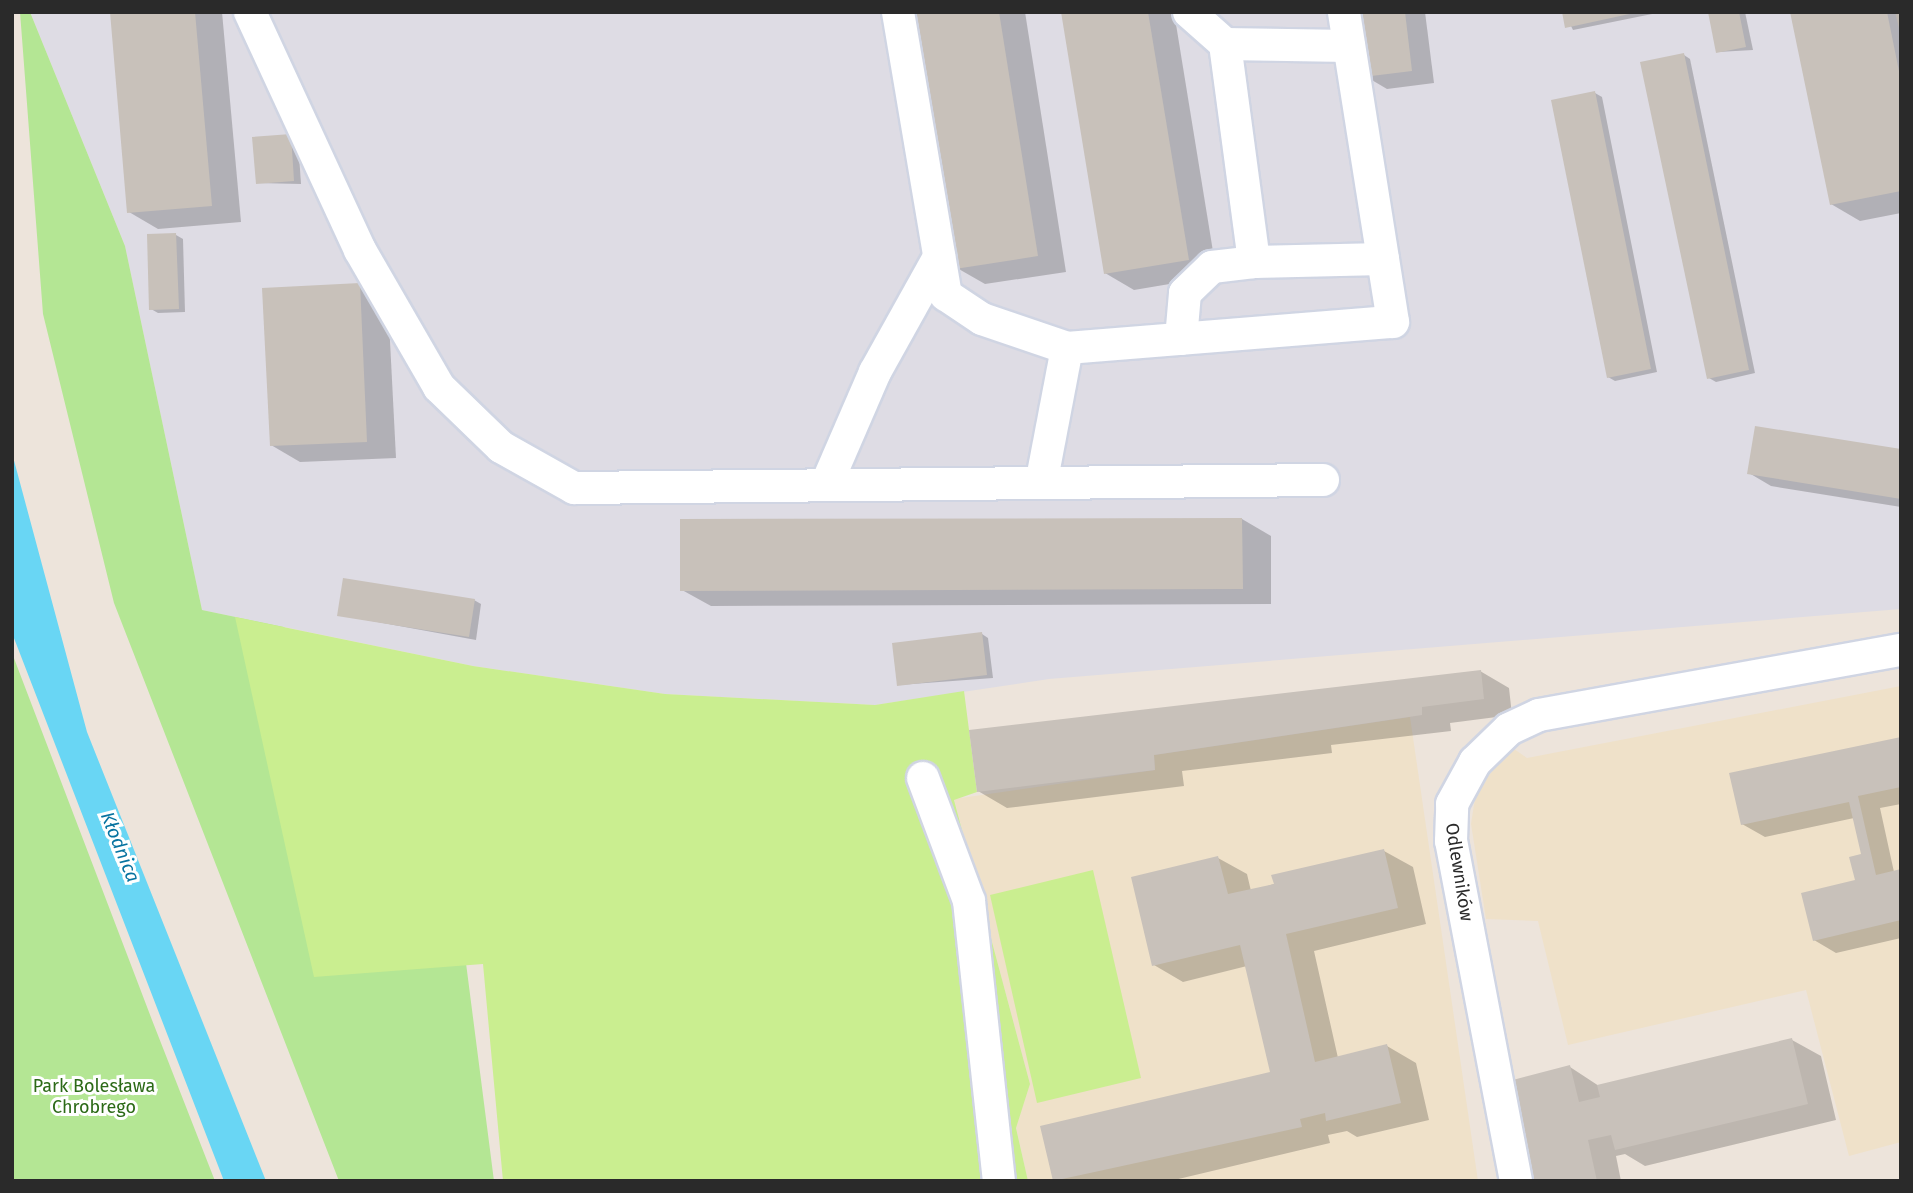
<!DOCTYPE html>
<html>
<head>
<meta charset="utf-8">
<style>
  body { margin:0 }
  #map { position:relative; width:1913px; height:1193px; overflow:hidden; background:#ede4db; font-family:"Fira Sans",sans-serif }
  div>[style] { position:absolute }
  .industrial>* { inset:0; background:#dedce4 }
  .education>* { inset:0; background:#efe1c9 }
  .green>* { inset:0; background:#b4e694 }
  .pitch>* { inset:0; background:#caee90 }
  .water>* { inset:0; background:#69d6f4 }
  .shadow>* { inset:0; background:#0003 }
  .building>* { inset:0; background:#c8c1ba }
  .roads { filter:drop-shadow(2px 0 #d0d5e3) drop-shadow(-2px 0 #d0d5e3) drop-shadow(0 2px #d0d5e3) drop-shadow(0 -2px #d0d5e3) }
  .minor>* { height:32px; margin:-16px; padding:0 16px; transform-origin:16px; border-radius:16px; background:#fff }
  span { translate:-50% -50%; white-space:nowrap; text-align:center; line-height:1.15; -webkit-text-stroke:6px #fff; paint-order:stroke }
  .street-label { font-size:18px; color:#2a2a2a }
  .park-label { font-size:18px; color:#2c6a17 }
  .water-label { font-size:19px; color:#0773a0; font-style:italic }
  .frame { position:absolute; inset:0; border:14px solid #2a2a2a; pointer-events:none }
</style>
</head>
<body>
<div id="map">
  <div class="industrial">
    <div style="clip-path:polygon(30px 12px,1895px 12px,1901px 36px,1901px 609px,1049px 679px,875px 705px,665px 694px,473px 666px,202px 610px,125px 246px)"></div>
  </div>
  <div class="education">
    <div style="clip-path:polygon(1901px 686px,1901px 1142px,1849px 1156px,1806px 990px,1568px 1045px,1538px 921px,1486px 919px,1471px 824px,1476px 792px,1493px 770px,1514px 749px,1527px 758px)"></div>
    <div style="clip-path:polygon(1410px 717px,1478px 1181px,1028px 1181px,1016px 1127px,1030px 1084px,954px 799px,1155px 770px,1154px 755px)"></div>
  </div>
  <div class="green">
    <div style="clip-path:polygon(20px 12px,30px 12px,125px 246px,202px 610px,284px 627px,457px 893px,494px 1181px,339px 1181px,114px 603px,43px 314px)"></div>
    <div style="clip-path:polygon(12px 653px,152px 1020px,215px 1181px,12px 1181px)"></div>
  </div>
  <div class="pitch">
    <div style="clip-path:polygon(235px 617px,473px 666px,665px 694px,875px 705px,964px 691px,977px 792px,954px 800px,1030px 1084px,1016px 1128px,1028px 1181px,503px 1181px,483px 964px,314px 977px)"></div>
    <div style="clip-path:polygon(1093px 870px,1141px 1078px,1037px 1103px,990px 895px)"></div>
  </div>
  <div class="water">
    <div style="clip-path:polygon(12px 453px,87px 732px,266px 1181px,224px 1181px,12px 633px)"></div>
  </div>
  <div class="shadow">
    <div style="clip-path:polygon(112px 12px,222px 12px,241px 222px,158px 229px,129px 212px)"></div>
    <div style="clip-path:polygon(916px 12px,1025px 12px,1066px 272px,985px 284px,957px 268px)"></div>
    <div style="clip-path:polygon(1063px 12px,1174px 12px,1217px 276px,1134px 290px,1105px 273px)"></div>
    <div style="clip-path:polygon(1357px 12px,1425px 12px,1434px 83px,1387px 89px,1365px 76px)"></div>
    <div style="clip-path:polygon(1564px 12px,1662px 12px,1573px 30px)"></div>
    <div style="clip-path:polygon(1709px 12px,1745px 12px,1753px 50px,1718px 52px)"></div>
    <div style="clip-path:polygon(1792px 12px,1901px 12px,1901px 213px,1860px 221px,1831px 204px)"></div>
    <div style="clip-path:polygon(1684px 55px,1690px 59px,1755px 373px,1716px 382px,1709px 378px)"></div>
    <div style="clip-path:polygon(1595px 93px,1602px 97px,1657px 372px,1615px 381px,1608px 377px)"></div>
    <div style="clip-path:polygon(291px 136px,298px 140px,301px 184px,257px 183px)"></div>
    <div style="clip-path:polygon(176px 235px,183px 239px,185px 312px,158px 313px,151px 309px)"></div>
    <div style="clip-path:polygon(359px 285px,388px 302px,396px 458px,300px 462px,271px 445px)"></div>
    <div style="clip-path:polygon(1901px 451px,1901px 507px,1771px 486px,1749px 473px)"></div>
    <div style="clip-path:polygon(1242px 519px,1271px 536px,1271px 604px,711px 606px,682px 590px)"></div>
    <div style="clip-path:polygon(474px 600px,481px 604px,476px 640px,339px 615px)"></div>
    <div style="clip-path:polygon(982px 634px,988px 638px,993px 678px,899px 685px)"></div>
    <div style="clip-path:polygon(1480px 671px,1509px 688px,1512px 715px,1450px 723px,1451px 731px,1331px 745px,1332px 753px,1182px 771px,1184px 786px,1007px 808px,978px 791px)"></div>
    <div style="clip-path:polygon(1901px 738px,1901px 804px,1880px 808px,1894px 872px,1901px 871px,1901px 938px,1836px 953px,1814px 940px,1857px 882px,1863px 856px,1854px 818px,1765px 837px,1742px 824px)"></div>
    <div style="clip-path:polygon(1384px 851px,1413px 867px,1426px 924px,1314px 951px,1338px 1058px,1387px 1046px,1416px 1063px,1429px 1120px,1357px 1137px,1347px 1131px,1328px 1135px,1330px 1143px,1170px 1181px,1055px 1181px,1043px 1127px,1272px 1073px,1247px 966px,1183px 982px,1154px 965px,1218px 858px,1247px 874px,1251px 891px)"></div>
    <div style="clip-path:polygon(1792px 1040px,1821px 1056px,1836px 1120px,1645px 1166px,1625px 1154px,1616px 1156px,1621px 1181px,1535px 1181px,1570px 1067px,1599px 1086px)"></div>
  </div>
  <div class="building">
    <div style="clip-path:polygon(110px 12px,195px 12px,212px 206px,127px 213px)"></div>
    <div style="clip-path:polygon(914px 12px,999px 12px,1038px 256px,955px 269px)"></div>
    <div style="clip-path:polygon(1061px 12px,1148px 12px,1189px 260px,1104px 274px)"></div>
    <div style="clip-path:polygon(1355px 12px,1405px 12px,1412px 71px,1363px 77px)"></div>
    <div style="clip-path:polygon(1562px 12px,1634px 12px,1634px 13px,1565px 28px)"></div>
    <div style="clip-path:polygon(1708px 12px,1739px 12px,1746px 47px,1716px 53px)"></div>
    <div style="clip-path:polygon(1790px 12px,1887px 12px,1901px 81px,1901px 191px,1830px 205px)"></div>
    <div style="clip-path:polygon(1684px 53px,1749px 370px,1707px 379px,1640px 62px)"></div>
    <div style="clip-path:polygon(1595px 91px,1651px 369px,1607px 378px,1551px 100px)"></div>
    <div style="clip-path:polygon(291px 134px,294px 181px,256px 184px,252px 137px)"></div>
    <div style="clip-path:polygon(176px 233px,179px 309px,149px 310px,147px 234px)"></div>
    <div style="clip-path:polygon(360px 283px,367px 442px,270px 446px,262px 288px)"></div>
    <div style="clip-path:polygon(1755px 426px,1901px 449px,1901px 499px,1747px 474px)"></div>
    <div style="clip-path:polygon(1242px 518px,1243px 589px,680px 591px,680px 519px)"></div>
    <div style="clip-path:polygon(343px 578px,475px 599px,469px 637px,337px 616px)"></div>
    <div style="clip-path:polygon(982px 632px,987px 675px,897px 686px,892px 643px)"></div>
    <div style="clip-path:polygon(1481px 670px,1484px 699px,1422px 707px,1422px 715px,1154px 755px,1155px 770px,977px 792px,969px 730px)"></div>
    <div style="clip-path:polygon(1901px 737px,1901px 787px,1858px 796px,1876px 875px,1901px 869px,1901px 920px,1813px 941px,1801px 893px,1855px 880px,1849px 857px,1861px 854px,1849px 802px,1741px 825px,1729px 773px)"></div>
    <div style="clip-path:polygon(1384px 849px,1398px 908px,1286px 934px,1315px 1062px,1387px 1044px,1401px 1103px,1326px 1121px,1325px 1113px,1300px 1119px,1302px 1127px,1053px 1181px,1040px 1126px,1270px 1072px,1240px 945px,1152px 966px,1131px 877px,1218px 856px,1228px 894px,1274px 884px,1271px 875px)"></div>
    <div style="clip-path:polygon(1792px 1038px,1808px 1104px,1615px 1150px,1611px 1135px,1588px 1140px,1597px 1181px,1533px 1181px,1509px 1081px,1570px 1065px,1579px 1102px,1600px 1097px,1597px 1085px)"></div>
  </div>
  <div class="roads">
    <div class="minor">
      <div style="left:250px;top:12px;width:262px;rotate:65.2deg"></div>
      <div style="left:360px;top:250px;width:158px;rotate:60deg"></div>
      <div style="left:439px;top:387px;width:86px;rotate:44.1deg"></div>
      <div style="left:501px;top:447px;width:84px;rotate:29.3deg"></div>
      <div style="left:574px;top:488px;width:749px;rotate:-0.61deg"></div>
      <div style="left:898px;top:12px;width:287px;rotate:80.4deg"></div>
      <div style="left:946px;top:295px;width:43px;rotate:33.7deg"></div>
      <div style="left:982px;top:319px;width:90px;rotate:18.8deg"></div>
      <div style="left:1067px;top:348px;width:327px;rotate:-4.6deg"></div>
      <div style="left:1393px;top:322px;width:314px;rotate:-99deg"></div>
      <div style="left:1189px;top:12px;width:48px;rotate:41.6deg"></div>
      <div style="left:1225px;top:44px;width:124px;rotate:0.9deg"></div>
      <div style="left:1225px;top:44px;width:220px;rotate:82.4deg"></div>
      <div style="left:1254px;top:262px;width:129px;rotate:-1.3deg"></div>
      <div style="left:1181px;top:339px;width:46px;rotate:-85deg"></div>
      <div style="left:1185px;top:293px;width:37px;rotate:-44deg"></div>
      <div style="left:1212px;top:267px;width:42px;rotate:-6.8deg"></div>
      <div style="left:1042px;top:479px;width:133px;rotate:-79.2deg"></div>
      <div style="left:827px;top:483px;width:121px;rotate:-66.6deg"></div>
      <div style="left:875px;top:372px;width:132px;rotate:-60.9deg"></div>
      <div style="left:923px;top:778px;width:131px;rotate:69.5deg"></div>
      <div style="left:969px;top:901px;width:282px;rotate:83.9deg"></div>
      <div style="left:1516px;top:1181px;width:346px;rotate:-100.8deg"></div>
      <div style="left:1451px;top:841px;width:37px;rotate:-88deg"></div>
      <div style="left:1452px;top:804px;width:48px;rotate:-61.3deg"></div>
      <div style="left:1475px;top:762px;width:47px;rotate:-44.1deg"></div>
      <div style="left:1509px;top:729px;width:33px;rotate:-25deg"></div>
      <div style="left:1539px;top:715px;width:368px;rotate:-10.2deg"></div>
    </div>
  </div>
  <div class="street-label">
    <span style="left:1459px;top:872px;rotate:81deg">Odlewników</span>
  </div>
  <div class="park-label">
    <span style="left:94px;top:1097px">Park Bolesława<br>Chrobrego</span>
  </div>
  <div class="water-label">
    <span style="left:120px;top:847px;rotate:68deg">Kłodnica</span>
  </div>
  <div class="frame"></div>
</div>
</body>
</html>
